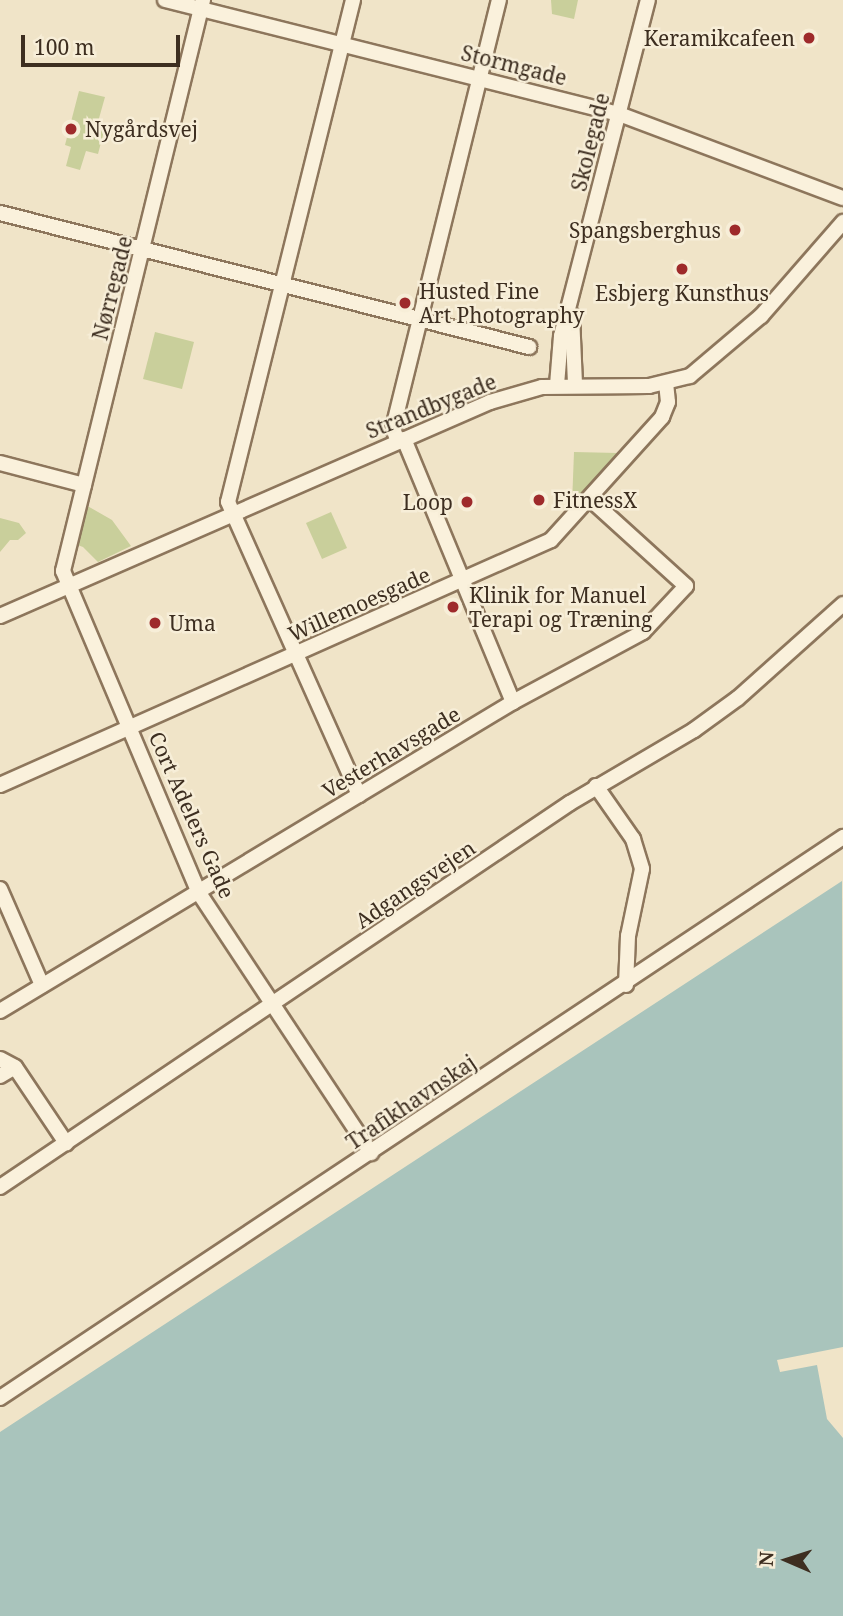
<!DOCTYPE html>
<html>
<head>
<meta charset="utf-8">
<style>
  body { margin:0 }
  #map { position:relative; width:843px; height:1616px; overflow:hidden; background:#f0e4c8; font-family:"Noto Serif",serif }
  div>[style] { position:absolute }
  .green>* { inset:0; background:#c9cf9b }
  .water>* { inset:0; background:#a9c4bc }
  .roads { filter:drop-shadow(2px 0 #8d765c) drop-shadow(-2px 0 #8d765c) drop-shadow(0 2px #8d765c) drop-shadow(0 -2px #8d765c) }
  .minor>* { height:14px; margin:-7px; padding:0 7px; transform-origin:7px; border-radius:7px; background:#faf1dc }
  .dots>* { width:19px; height:19px; translate:-50% -50%; box-sizing:border-box; border:4px solid #f7eed8; border-radius:50% }
  span { translate:-50% -50%; white-space:nowrap; text-align:center; line-height:1.15; -webkit-text-stroke:5px #f7eed8; paint-order:stroke }
  .poi-label { font-size:21px; color:#3d2e20 }
  .right { translate:-100% -50%; text-align:right }
  .left { translate:0 -50%; text-align:left }
  .street-label { font-size:21px; color:#3d2e20 }
  .north { position:absolute; left:752px; top:1525px; width:70px; height:70px; -webkit-text-stroke:5px #f7eed8; paint-order:stroke; rotate:273deg; font-size:19px; font-weight:700; line-height:28px; text-align:center; color:#3d2e20 }
  .north::after { content:''; display:block; margin:auto; width:24px; height:32px; background:#3d2e20; clip-path:polygon(50% 0,100% 100%,50% 72%,0 100%) }
  .scale { position:absolute; left:21px; top:35px; width:159px; height:32px; box-sizing:border-box; border:4px solid #3d2e20; border-top:0; padding-left:9px; font-size:21px; line-height:24px; white-space:nowrap; color:#3d2e20; -webkit-text-stroke:5px #f7eed8; paint-order:stroke }
</style>
</head>
<body>
<div id="map">
  <div class="green">
    <div style="clip-path:polygon(551px 0,578px 0,574px 19px,552px 14px)"></div>
    <div style="clip-path:polygon(79px 91px,105px 97px,96px 129px,104px 131px,98px 154px,86px 151px,80px 170px,66px 166px,71px 147px,65px 145px)"></div>
    <div style="clip-path:polygon(155px 332px,194px 342px,182px 389px,143px 379px)"></div>
    <div style="clip-path:polygon(574px 452px,618px 453px,572px 504px)"></div>
    <div style="clip-path:polygon(84px 504px,112px 520px,131px 546px,98px 562px,83px 547px,72px 543px)"></div>
    <div style="clip-path:polygon(331px 512px,347px 548px,322px 559px,306px 523px)"></div>
    <div style="clip-path:polygon(0 518px,19px 523px,26px 533px,18px 540px,10px 540px,0 552px)"></div>
  </div>
  <div class="water">
    <div style="clip-path:polygon(842px 881px,843px 1347px,777px 1360px,780px 1372px,817px 1365px,827px 1419px,843px 1438px,843px 1616px,0 1616px,0 1432px)"></div>
  </div>
  <div class="roads">
    <div class="minor">
      <div style="left:165px;top:0;width:468px;rotate:14.1deg"></div>
      <div style="left:619px;top:114px;width:239px;rotate:20.6deg"></div>
      <div style="left:203px;top:0;width:588px;rotate:103.78deg"></div>
      <div style="left:63px;top:571px;width:350px;rotate:67.1deg"></div>
      <div style="left:199px;top:893px;width:312px;rotate:56.5deg"></div>
      <div style="left:353px;top:0;width:517px;rotate:103.98deg"></div>
      <div style="left:228px;top:502px;width:321px;rotate:65.9deg"></div>
      <div style="left:0;top:213px;width:546px;rotate:14.21deg"></div>
      <div style="left:572px;top:315px;width:68px;rotate:87.5deg"></div>
      <div style="left:557px;top:385px;width:49px;rotate:-85.3deg"></div>
      <div style="left:561px;top:336px;width:347px;rotate:-75.5deg"></div>
      <div style="left:404px;top:439px;width:285px;rotate:67.5deg"></div>
      <div style="left:398px;top:442px;width:15px;rotate:-110deg"></div>
      <div style="left:393px;top:428px;width:441px;rotate:-76.1deg"></div>
      <div style="left:0;top:463px;width:87px;rotate:14.7deg"></div>
      <div style="left:0;top:616px;width:535px;rotate:-23.59deg"></div>
      <div style="left:490px;top:402px;width:54px;rotate:-16.1deg"></div>
      <div style="left:542px;top:387px;width:107px;rotate:-0.5deg"></div>
      <div style="left:649px;top:386px;width:42px;rotate:-13.7deg"></div>
      <div style="left:690px;top:376px;width:93px;rotate:-40.2deg"></div>
      <div style="left:761px;top:316px;width:125px;rotate:-48.9deg"></div>
      <div style="left:0;top:785px;width:603px;rotate:-23.97deg"></div>
      <div style="left:551px;top:540px;width:166px;rotate:-47.9deg"></div>
      <div style="left:662px;top:417px;width:16px;rotate:-68deg"></div>
      <div style="left:668px;top:402px;width:18px;rotate:-96deg"></div>
      <div style="left:596px;top:786px;width:65px;rotate:55.1deg"></div>
      <div style="left:633px;top:839px;width:31px;rotate:73deg"></div>
      <div style="left:642px;top:869px;width:68px;rotate:101.8deg"></div>
      <div style="left:628px;top:936px;width:49px;rotate:92.3deg"></div>
      <div style="left:0;top:889px;width:105px;rotate:66.4deg"></div>
      <div style="left:0;top:1011px;width:599px;rotate:-31.06deg"></div>
      <div style="left:513px;top:702px;width:148px;rotate:-28.3deg"></div>
      <div style="left:643px;top:632px;width:63px;rotate:-46.9deg"></div>
      <div style="left:686px;top:586px;width:128px;rotate:-137.8deg"></div>
      <div style="left:0;top:1059px;width:17px;rotate:28deg"></div>
      <div style="left:15px;top:1067px;width:92px;rotate:56.1deg"></div>
      <div style="left:0;top:1076px;width:17px;rotate:-31deg"></div>
      <div style="left:0;top:1187px;width:687px;rotate:-33.97deg"></div>
      <div style="left:570px;top:803px;width:144px;rotate:-30.5deg"></div>
      <div style="left:694px;top:730px;width:54px;rotate:-36deg"></div>
      <div style="left:738px;top:698px;width:141px;rotate:-41.8deg"></div>
      <div style="left:0;top:1398px;width:1013px;rotate:-33.64deg"></div>
    </div>
  </div>
  <div class="dots">
    <div style="left:809px;top:38px;background:#9e2a2b"></div>
    <div style="left:71px;top:129px;background:#9e2a2b"></div>
    <div style="left:735px;top:230px;background:#9e2a2b"></div>
    <div style="left:682px;top:269px;background:#9e2a2b"></div>
    <div style="left:405px;top:303px;background:#9e2a2b"></div>
    <div style="left:539px;top:500px;background:#9e2a2b"></div>
    <div style="left:467px;top:502px;background:#9e2a2b"></div>
    <div style="left:453px;top:607px;background:#9e2a2b"></div>
    <div style="left:155px;top:623px;background:#9e2a2b"></div>
  </div>
  <div class="poi-label">
    <span class="right" style="left:795px;top:38px">Keramikcafeen</span>
    <span class="left" style="left:85px;top:129px">Nygårdsvej</span>
    <span class="right" style="left:721px;top:230px">Spangsberghus</span>
    <span class="left" style="left:419px;top:303px">Husted Fine<br>Art Photography</span>
    <span style="left:682px;top:293px">Esbjerg Kunsthus</span>
    <span class="left" style="left:553px;top:500px">FitnessX</span>
    <span class="right" style="left:453px;top:502px">Loop</span>
    <span class="left" style="left:469px;top:607px">Klinik for Manuel<br>Terapi og Træning</span>
    <span class="left" style="left:169px;top:623px">Uma</span>
  </div>
  <div class="street-label">
    <span style="left:514px;top:65px;rotate:14deg">Stormgade</span>
    <span style="left:590px;top:142px;rotate:-76deg">Skolegade</span>
    <span style="left:112px;top:288px;rotate:-76deg">Nørregade</span>
    <span style="left:431px;top:406px;rotate:-22deg">Strandbygade</span>
    <span style="left:359px;top:604px;rotate:-24deg">Willemoesgade</span>
    <span style="left:391px;top:752px;rotate:-31deg">Vesterhavsgade</span>
    <span style="left:192px;top:815px;rotate:66deg">Cort Adelers Gade</span>
    <span style="left:415px;top:884px;rotate:-34deg">Adgangsvejen</span>
    <span style="left:411px;top:1102px;rotate:-34deg">Trafikhavnskaj</span>
  </div>
  <div class="north">N</div>
  <div class="scale">100 m</div>
</div>
</body>
</html>
